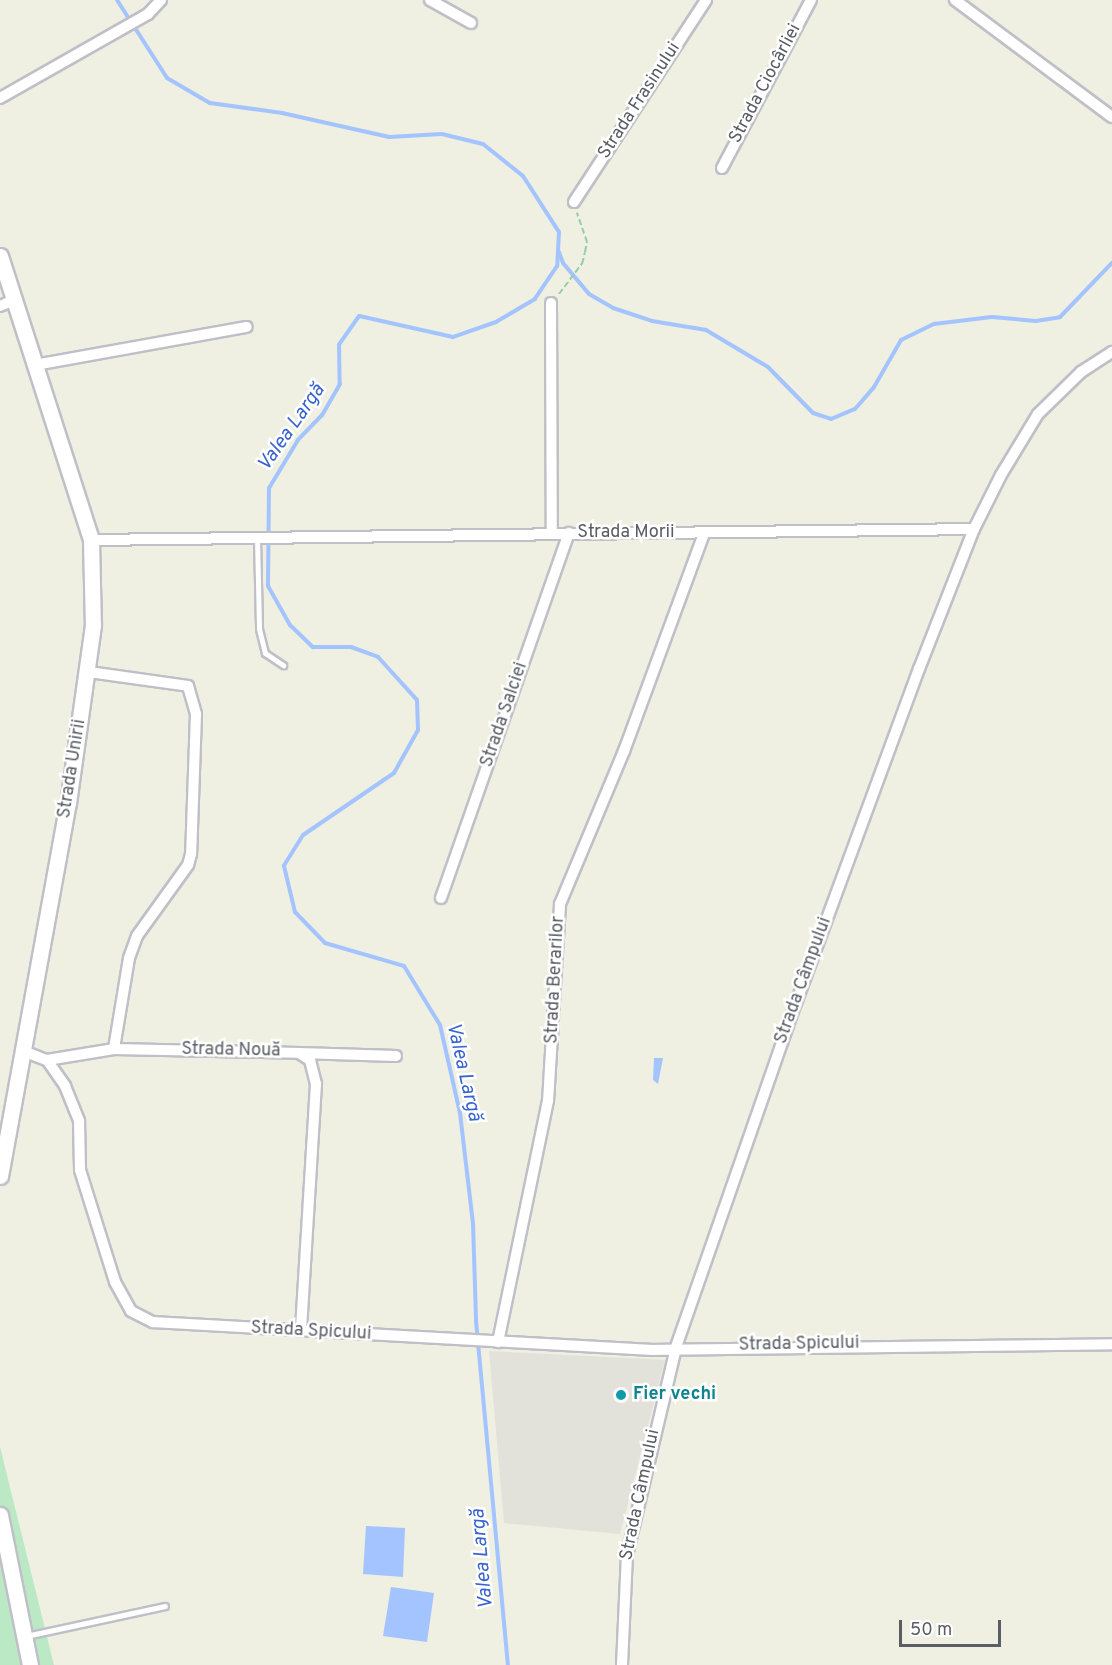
<!DOCTYPE html>
<html>
<head>
<meta charset="utf-8">
<style>
  body { margin:0 }
  #map { position:relative; width:1112px; height:1665px; overflow:hidden; background:#efefe2; font-family:Overpass,sans-serif }
  div>[style] { position:absolute }
  .industrial>* { inset:0; background:#e3e2da }
  .green>* { inset:0; background:#bce9c5 }
  .water>* { inset:0; background:#a3c4ff }
  .stream>* { height:4px; margin:-2px; padding:0 2px; transform-origin:2px; border-radius:2px; background:#a3c4ff }
  .path>* { height:2px; margin-top:-1px; transform-origin:0; background:repeating-linear-gradient(90deg,#95cbaf 0 6px,transparent 0 9px) }
  .roads { filter:drop-shadow(2px 0 #bfc0c7) drop-shadow(-2px 0 #bfc0c7) drop-shadow(0 2px #bfc0c7) drop-shadow(0 -2px #bfc0c7) }
  .lane>* { height:5px; margin:-2.5px; padding:0 2.5px; transform-origin:2.5px; border-radius:2.5px; background:#fff }
  .street>* { height:10px; margin:-5px; padding:0 5px; transform-origin:5px; border-radius:5px; background:#fff }
  .secondary>* { height:15px; margin:-7.5px; padding:0 7.5px; transform-origin:7.5px; border-radius:7.5px; background:#fff }
  .dots>* { width:16px; height:16px; translate:-50% -50%; box-sizing:border-box; border:3px solid #fff; border-radius:50% }
  span { translate:-50% -50%; white-space:nowrap; text-align:center; line-height:1.15; -webkit-text-stroke:5px #fff; paint-order:stroke }
  .street-label { font-size:18px; color:#5b5d65 }
  .culture-label { font-size:18px; color:#0d838f; font-weight:700 }
  .left { translate:0 -50%; text-align:left }
  .water-label { font-size:20px; color:#3964cf; font-style:italic }
  .scale { position:absolute; left:899px; top:1620px; width:102px; height:27px; box-sizing:border-box; border:3px solid #5b5d65; border-top:0; padding-left:8px; font-size:18px; line-height:21px; white-space:nowrap; color:#5b5d65; -webkit-text-stroke:4px #fff; paint-order:stroke }
</style>
</head>
<body>
<div id="map">
  <div class="industrial">
    <div style="clip-path:polygon(489px 1351px,665px 1360px,620px 1534px,504px 1523px)"></div>
  </div>
  <div class="green">
    <div style="clip-path:polygon(0 1447px,54px 1665px,0 1665px)"></div>
  </div>
  <div class="water">
    <div style="clip-path:polygon(654px 1058px,663px 1058px,658px 1084px,653px 1080px)"></div>
    <div style="clip-path:polygon(366px 1526px,405px 1528px,403px 1577px,363px 1574px)"></div>
    <div style="clip-path:polygon(391px 1587px,434px 1593px,427px 1642px,383px 1636px)"></div>
  </div>
  <div class="stream">
    <div style="left:117px;top:0;width:93px;rotate:57.3deg"></div>
    <div style="left:167px;top:78px;width:50px;rotate:30.2deg"></div>
    <div style="left:210px;top:103px;width:73px;rotate:7.9deg"></div>
    <div style="left:282px;top:113px;width:110px;rotate:12.6deg"></div>
    <div style="left:389px;top:137px;width:53px;rotate:-3.2deg"></div>
    <div style="left:442px;top:134px;width:42px;rotate:13.7deg"></div>
    <div style="left:483px;top:144px;width:51px;rotate:38.7deg"></div>
    <div style="left:523px;top:176px;width:67px;rotate:57.3deg"></div>
    <div style="left:559px;top:232px;width:34px;rotate:93deg"></div>
    <div style="left:557px;top:266px;width:40px;rotate:124deg"></div>
    <div style="left:535px;top:299px;width:45px;rotate:149.5deg"></div>
    <div style="left:496px;top:322px;width:46px;rotate:160.8deg"></div>
    <div style="left:453px;top:337px;width:96px;rotate:-167.4deg"></div>
    <div style="left:359px;top:316px;width:35px;rotate:125deg"></div>
    <div style="left:339px;top:345px;width:39px;rotate:89deg"></div>
    <div style="left:340px;top:384px;width:36px;rotate:120deg"></div>
    <div style="left:322px;top:415px;width:35px;rotate:134deg"></div>
    <div style="left:298px;top:440px;width:56px;rotate:121.1deg"></div>
    <div style="left:269px;top:488px;width:98px;rotate:90.6deg"></div>
    <div style="left:268px;top:586px;width:45px;rotate:60.6deg"></div>
    <div style="left:290px;top:625px;width:32px;rotate:44deg"></div>
    <div style="left:313px;top:647px;width:38px"></div>
    <div style="left:351px;top:647px;width:29px;rotate:20deg"></div>
    <div style="left:378px;top:657px;width:58px;rotate:47.8deg"></div>
    <div style="left:417px;top:700px;width:30px;rotate:88deg"></div>
    <div style="left:418px;top:730px;width:49px;rotate:119.2deg"></div>
    <div style="left:394px;top:773px;width:110px;rotate:145.7deg"></div>
    <div style="left:303px;top:835px;width:36px;rotate:122deg"></div>
    <div style="left:284px;top:866px;width:47px;rotate:76.6deg"></div>
    <div style="left:295px;top:912px;width:43px;rotate:45.9deg"></div>
    <div style="left:325px;top:943px;width:82px;rotate:16.2deg"></div>
    <div style="left:404px;top:966px;width:69px;rotate:58.6deg"></div>
    <div style="left:440px;top:1025px;width:90px;rotate:77.2deg"></div>
    <div style="left:460px;top:1113px;width:111px;rotate:83.3deg"></div>
    <div style="left:473px;top:1223px;width:98px;rotate:88.2deg"></div>
    <div style="left:476px;top:1321px;width:345px;rotate:84.7deg"></div>
    <div style="left:559px;top:252px;width:12px;rotate:70deg"></div>
    <div style="left:563px;top:263px;width:40px;rotate:50deg"></div>
    <div style="left:589px;top:294px;width:28px;rotate:30deg"></div>
    <div style="left:613px;top:308px;width:41px;rotate:18.4deg"></div>
    <div style="left:652px;top:321px;width:55px;rotate:9.5deg"></div>
    <div style="left:706px;top:330px;width:72px;rotate:30.8deg"></div>
    <div style="left:768px;top:367px;width:64px;rotate:45.6deg"></div>
    <div style="left:813px;top:413px;width:19px;rotate:18deg"></div>
    <div style="left:831px;top:419px;width:26px;rotate:-23deg"></div>
    <div style="left:855px;top:409px;width:29px;rotate:-49deg"></div>
    <div style="left:874px;top:387px;width:54px;rotate:-60.1deg"></div>
    <div style="left:901px;top:340px;width:37px;rotate:-26deg"></div>
    <div style="left:934px;top:324px;width:58px;rotate:-6.9deg"></div>
    <div style="left:992px;top:317px;width:44px;rotate:5.2deg"></div>
    <div style="left:1036px;top:321px;width:24px;rotate:-9deg"></div>
    <div style="left:1060px;top:317px;width:75px;rotate:-46.1deg"></div>
  </div>
  <div class="path">
    <div style="left:559px;top:294px;width:38px;rotate:-53deg"></div>
    <div style="left:582px;top:264px;width:12px;rotate:-76deg"></div>
    <div style="left:585px;top:252px;width:10px;rotate:-79deg"></div>
    <div style="left:587px;top:242px;width:31px;rotate:-109deg"></div>
  </div>
  <div class="roads">
    <div class="lane">
      <div style="left:257px;top:538px;width:91px;rotate:88.7deg"></div>
      <div style="left:259px;top:629px;width:25px;rotate:76deg"></div>
      <div style="left:265px;top:653px;width:22px;rotate:34deg"></div>
      <div style="left:26px;top:1636px;width:142px;rotate:-12.2deg"></div>
    </div>
    <div class="street">
      <div style="left:430px;top:0;width:47px;rotate:29.3deg"></div>
      <div style="left:955px;top:0;width:196px;rotate:36.7deg"></div>
      <div style="left:0;top:98px;width:170px;rotate:-29.6deg"></div>
      <div style="left:148px;top:14px;width:19px;rotate:-47deg"></div>
      <div style="left:722px;top:168px;width:190px;rotate:-62.1deg"></div>
      <div style="left:574px;top:202px;width:241px;rotate:-56.8deg"></div>
      <div style="left:551px;top:303px;width:231px;rotate:89.8deg"></div>
      <div style="left:0;top:306px;width:15px;rotate:-23deg"></div>
      <div style="left:35px;top:365px;width:215px;rotate:-10.2deg"></div>
      <div style="left:91px;top:540px;width:883px;rotate:-0.71deg"></div>
      <div style="left:89px;top:672px;width:100px;rotate:8deg"></div>
      <div style="left:188px;top:686px;width:29px;rotate:74deg"></div>
      <div style="left:196px;top:714px;width:140px;rotate:92deg"></div>
      <div style="left:191px;top:854px;width:11px;rotate:105deg"></div>
      <div style="left:188px;top:865px;width:87px;rotate:125.7deg"></div>
      <div style="left:137px;top:936px;width:23px;rotate:110deg"></div>
      <div style="left:129px;top:958px;width:92px;rotate:99.4deg"></div>
      <div style="left:441px;top:898px;width:387px;rotate:-70.7deg"></div>
      <div style="left:23px;top:1051px;width:26px;rotate:21deg"></div>
      <div style="left:47px;top:1060px;width:68px;rotate:-9.3deg"></div>
      <div style="left:114px;top:1049px;width:185px;rotate:1.2deg"></div>
      <div style="left:299px;top:1053px;width:13px;rotate:32deg"></div>
      <div style="left:310px;top:1060px;width:25px;rotate:76deg"></div>
      <div style="left:316px;top:1084px;width:247px;rotate:93.5deg"></div>
      <div style="left:299px;top:1053px;width:97px;rotate:1.8deg"></div>
      <div style="left:47px;top:1060px;width:32px;rotate:55deg"></div>
      <div style="left:65px;top:1086px;width:38px;rotate:68deg"></div>
      <div style="left:79px;top:1121px;width:49px;rotate:88.8deg"></div>
      <div style="left:80px;top:1170px;width:117px;rotate:72.6deg"></div>
      <div style="left:115px;top:1282px;width:33px;rotate:61deg"></div>
      <div style="left:131px;top:1311px;width:25px;rotate:27deg"></div>
      <div style="left:153px;top:1322px;width:500px;rotate:3.2deg"></div>
      <div style="left:652px;top:1350px;width:460px;rotate:-0.7deg"></div>
      <div style="left:498px;top:1342px;width:246px;rotate:-78.3deg"></div>
      <div style="left:548px;top:1101px;width:197px;rotate:-86.5deg"></div>
      <div style="left:560px;top:904px;width:166px;rotate:-67.3deg"></div>
      <div style="left:624px;top:751px;width:232px;rotate:-69.8deg"></div>
      <div style="left:622px;top:1665px;width:110px;rotate:-87.4deg"></div>
      <div style="left:627px;top:1555px;width:214px;rotate:-76.7deg"></div>
      <div style="left:676px;top:1347px;width:364px;rotate:-70.8deg"></div>
      <div style="left:796px;top:1003px;width:356px;rotate:-69.8deg"></div>
      <div style="left:919px;top:669px;width:150px;rotate:-68.6deg"></div>
      <div style="left:974px;top:529px;width:60px;rotate:-63.4deg"></div>
      <div style="left:1001px;top:475px;width:71px;rotate:-58.8deg"></div>
      <div style="left:1038px;top:414px;width:60px;rotate:-44.3deg"></div>
      <div style="left:1081px;top:372px;width:37px;rotate:-33deg"></div>
    </div>
    <div class="secondary">
      <div style="left:0;top:256px;width:298px;rotate:72.2deg"></div>
      <div style="left:91px;top:540px;width:85px;rotate:88.7deg"></div>
      <div style="left:93px;top:625px;width:179px;rotate:98deg"></div>
      <div style="left:68px;top:802px;width:380px;rotate:100.3deg"></div>
      <div style="left:0;top:1515px;width:153px;rotate:78.7deg"></div>
    </div>
  </div>
  <div class="dots">
    <div style="left:621px;top:1395px;background:#0f9aa8"></div>
  </div>
  <div class="street-label">
    <span style="left:766px;top:84px;rotate:-62deg">Strada Ciocârliei</span>
    <span style="left:640px;top:101px;rotate:-57deg">Strada Frasinului</span>
    <span style="left:626px;top:533px">Strada Morii</span>
    <span style="left:505px;top:715px;rotate:-71deg">Strada Salciei</span>
    <span style="left:73px;top:769px;rotate:-81deg">Strada Unirii</span>
    <span style="left:556px;top:980px;rotate:-87deg">Strada Berarilor</span>
    <span style="left:804px;top:981px;rotate:-70deg">Strada Câmpului</span>
    <span style="left:231px;top:1051px;rotate:1deg">Strada Nouă</span>
    <span style="left:311px;top:1332px;rotate:3deg">Strada Spicului</span>
    <span style="left:799px;top:1345px;rotate:-1deg">Strada Spicului</span>
    <span style="left:641px;top:1495px;rotate:-78deg">Strada Câmpului</span>
  </div>
  <div class="culture-label">
    <span class="left" style="left:633px;top:1395px">Fier vechi</span>
  </div>
  <div class="water-label">
    <span style="left:292px;top:428px;rotate:-55deg">Valea Largă</span>
    <span style="left:463px;top:1072px;rotate:77deg">Valea Largă</span>
    <span style="left:483px;top:1559px;rotate:-95deg">Valea Largă</span>
  </div>
  <div class="scale">50 m</div>
</div>
</body>
</html>
